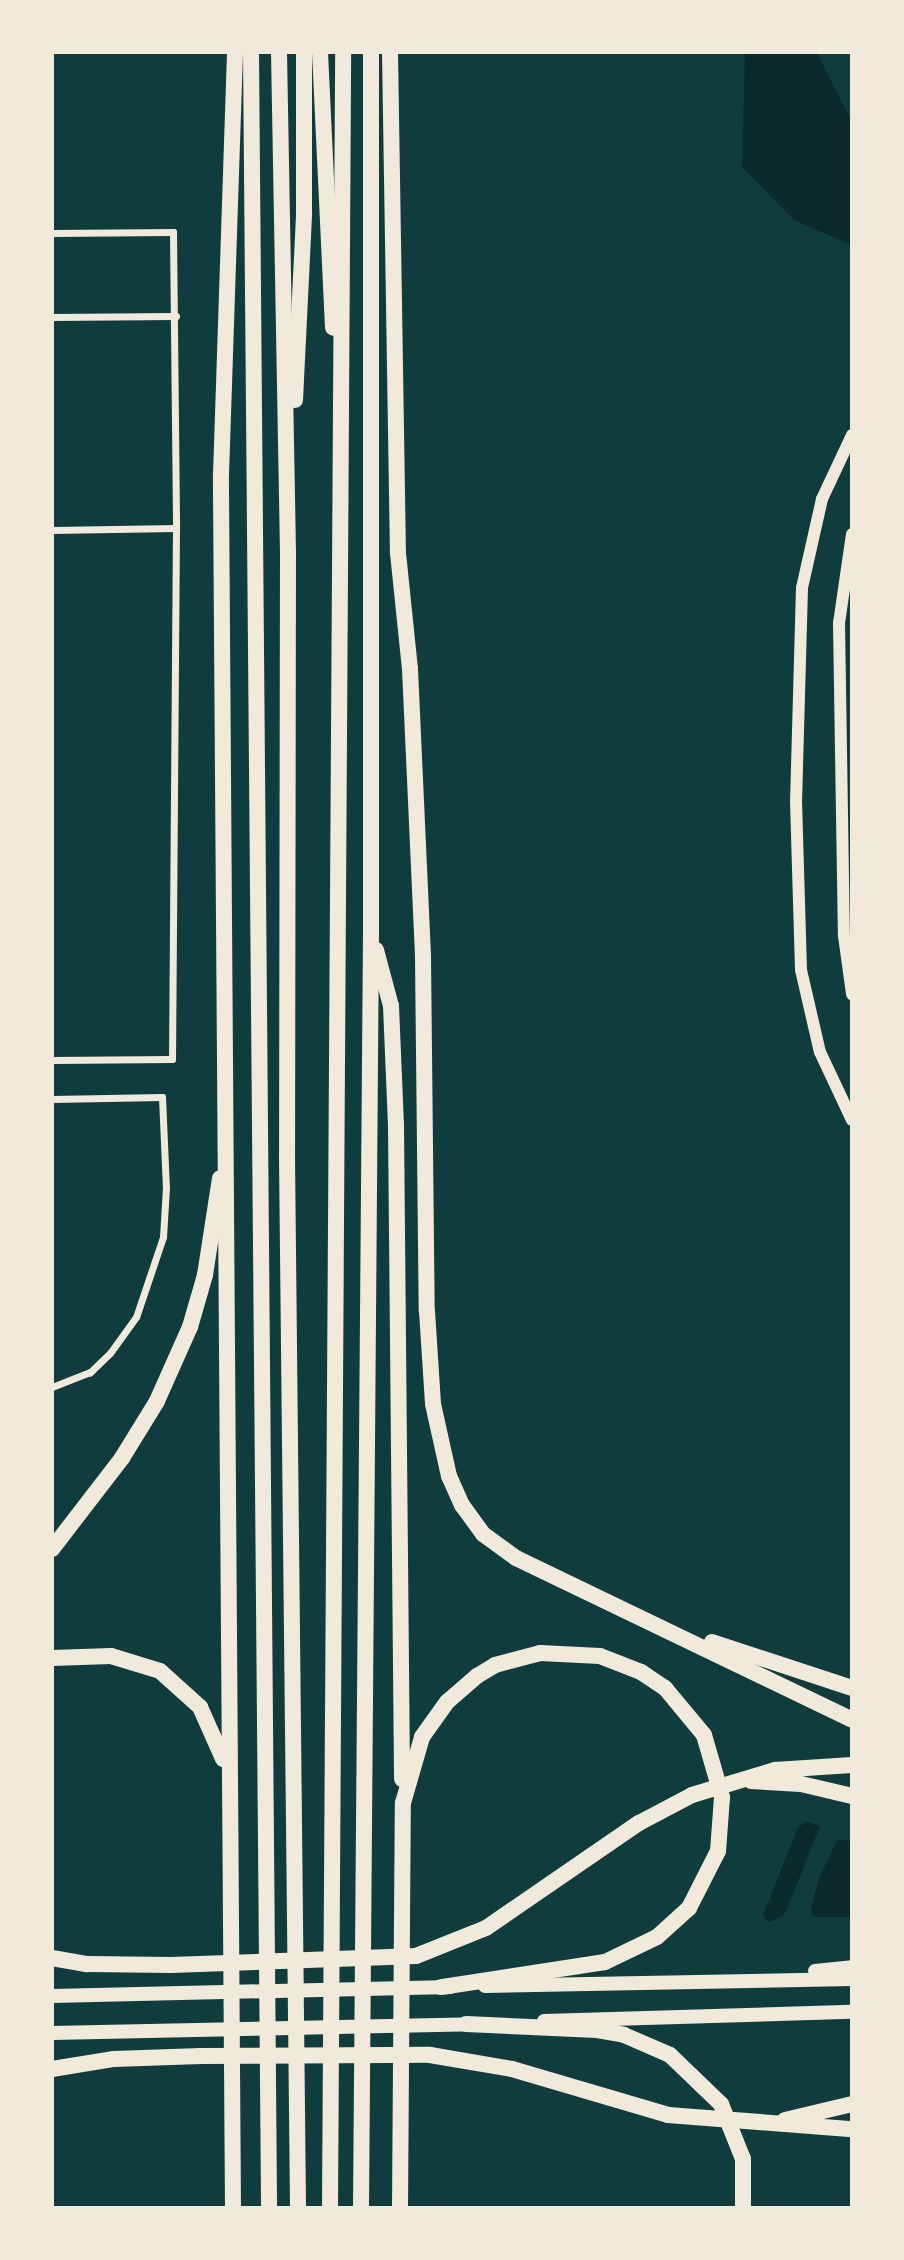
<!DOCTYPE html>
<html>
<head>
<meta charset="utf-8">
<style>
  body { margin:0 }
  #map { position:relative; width:904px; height:2260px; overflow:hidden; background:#0f3d3e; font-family:Signika,sans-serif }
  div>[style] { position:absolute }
  .water>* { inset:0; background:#0a2a2b }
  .minor>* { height:7px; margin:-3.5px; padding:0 3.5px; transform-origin:3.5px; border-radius:3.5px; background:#f1e9da }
  .secondary>* { height:12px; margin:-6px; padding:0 6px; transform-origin:6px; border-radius:6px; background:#f1e9da }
  .primary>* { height:14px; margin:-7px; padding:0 7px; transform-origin:7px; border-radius:7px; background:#f1e9da }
  .motorway>* { height:16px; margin:-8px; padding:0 8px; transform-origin:8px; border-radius:8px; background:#f1e9da }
  span { translate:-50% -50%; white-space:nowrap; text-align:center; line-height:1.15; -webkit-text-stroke:7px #f1e9da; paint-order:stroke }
  .frame { position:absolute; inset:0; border:54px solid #f1e9da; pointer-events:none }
</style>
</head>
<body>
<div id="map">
  <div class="water">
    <div style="clip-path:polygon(745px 53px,817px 53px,851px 120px,851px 245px,794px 220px,742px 167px)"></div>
    <div style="clip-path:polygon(806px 1821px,820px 1826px,787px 1909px,782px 1917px,768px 1922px,763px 1915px,766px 1908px,797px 1829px)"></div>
    <div style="clip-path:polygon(838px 1839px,851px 1841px,851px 1917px,813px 1917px,811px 1909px,819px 1878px)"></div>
  </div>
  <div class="minor">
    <div style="left:52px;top:233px;width:121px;rotate:-0.5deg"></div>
    <div style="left:173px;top:232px;width:296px;rotate:89.4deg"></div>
    <div style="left:176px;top:528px;width:531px;rotate:90.43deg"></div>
    <div style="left:172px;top:1059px;width:120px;rotate:179.5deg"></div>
    <div style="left:52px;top:317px;width:124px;rotate:-0.5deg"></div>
    <div style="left:52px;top:530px;width:124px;rotate:-0.9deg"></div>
    <div style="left:52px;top:1099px;width:110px;rotate:-1deg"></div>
    <div style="left:162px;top:1097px;width:90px;rotate:87.5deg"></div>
    <div style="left:166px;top:1187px;width:50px;rotate:93.4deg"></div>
    <div style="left:163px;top:1237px;width:84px;rotate:108.6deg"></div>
    <div style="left:136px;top:1317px;width:44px;rotate:125.8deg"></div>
    <div style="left:110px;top:1353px;width:28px;rotate:136deg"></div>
    <div style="left:90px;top:1372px;width:41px;rotate:158.5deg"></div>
  </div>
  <div class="secondary">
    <div style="left:852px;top:435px;width:71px;rotate:115.1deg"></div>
    <div style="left:822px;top:499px;width:91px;rotate:102.7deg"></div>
    <div style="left:802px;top:588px;width:213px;rotate:91.6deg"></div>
    <div style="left:796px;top:801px;width:169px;rotate:88.3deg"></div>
    <div style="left:801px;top:970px;width:84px;rotate:77deg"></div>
    <div style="left:820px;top:1052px;width:75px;rotate:64.8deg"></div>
    <div style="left:852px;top:534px;width:90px;rotate:98.3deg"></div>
    <div style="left:839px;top:623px;width:313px;rotate:89.1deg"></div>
    <div style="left:844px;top:936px;width:59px;rotate:82.1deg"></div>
  </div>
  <div class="primary">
    <div style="left:815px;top:1971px;width:37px;rotate:-6deg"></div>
    <div style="left:485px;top:1986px;width:367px;rotate:-1.1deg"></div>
    <div style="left:52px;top:1996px;width:399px;rotate:-1.3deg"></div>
    <div style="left:544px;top:2021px;width:308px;rotate:-1.7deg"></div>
    <div style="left:52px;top:2033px;width:422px;rotate:-1.2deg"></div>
  </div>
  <div class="motorway">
    <div style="left:251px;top:52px;width:2156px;rotate:89.52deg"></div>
    <div style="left:279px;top:52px;width:500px;rotate:88.97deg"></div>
    <div style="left:288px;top:552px;width:604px;rotate:90.09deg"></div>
    <div style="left:287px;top:1156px;width:1052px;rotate:89.4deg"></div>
    <div style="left:320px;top:52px;width:276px;rotate:87.3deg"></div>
    <div style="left:390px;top:52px;width:501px;rotate:89.09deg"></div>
    <div style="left:398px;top:553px;width:117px;rotate:84.1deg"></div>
    <div style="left:410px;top:669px;width:288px;rotate:87.4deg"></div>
    <div style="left:423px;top:957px;width:354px;rotate:89.4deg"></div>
    <div style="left:427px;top:1311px;width:93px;rotate:86.3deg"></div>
    <div style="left:433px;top:1404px;width:74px;rotate:77.5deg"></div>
    <div style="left:449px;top:1476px;width:32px;rotate:66deg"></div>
    <div style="left:462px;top:1505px;width:36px;rotate:54deg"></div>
    <div style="left:483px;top:1534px;width:41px;rotate:36deg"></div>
    <div style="left:516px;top:1558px;width:373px;rotate:25.7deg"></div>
    <div style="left:295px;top:400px;width:186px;rotate:-87.2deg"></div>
    <div style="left:304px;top:214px;width:162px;rotate:-90deg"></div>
    <div style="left:376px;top:950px;width:58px;rotate:75deg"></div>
    <div style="left:391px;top:1006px;width:119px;rotate:87.6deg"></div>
    <div style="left:396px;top:1125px;width:654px;rotate:89.47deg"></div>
    <div style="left:52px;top:1549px;width:115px;rotate:-52.4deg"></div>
    <div style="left:122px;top:1458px;width:67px;rotate:-58.4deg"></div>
    <div style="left:157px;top:1401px;width:81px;rotate:-66deg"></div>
    <div style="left:190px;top:1327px;width:54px;rotate:-73.9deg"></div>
    <div style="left:205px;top:1275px;width:98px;rotate:-81.2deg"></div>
    <div style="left:712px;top:1642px;width:147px;rotate:18.2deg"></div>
    <div style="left:52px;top:1658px;width:59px;rotate:-1.9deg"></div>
    <div style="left:111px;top:1656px;width:51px;rotate:17deg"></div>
    <div style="left:160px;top:1671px;width:54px;rotate:42deg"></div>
    <div style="left:200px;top:1707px;width:57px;rotate:66.1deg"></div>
    <div style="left:751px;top:1781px;width:50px;rotate:3.4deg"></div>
    <div style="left:801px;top:1784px;width:52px;rotate:13.2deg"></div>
    <div style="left:52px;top:1958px;width:36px;rotate:10deg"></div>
    <div style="left:87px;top:1964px;width:84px;rotate:0.7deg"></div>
    <div style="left:171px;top:1965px;width:245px;rotate:-2.1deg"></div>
    <div style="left:416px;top:1956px;width:75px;rotate:-21.8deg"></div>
    <div style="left:486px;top:1928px;width:186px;rotate:-34.5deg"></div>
    <div style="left:639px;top:1823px;width:60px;rotate:-27.8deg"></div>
    <div style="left:692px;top:1795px;width:87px;rotate:-16.8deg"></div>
    <div style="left:775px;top:1770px;width:77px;rotate:-3.7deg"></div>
    <div style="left:466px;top:2024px;width:131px;rotate:2.6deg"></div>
    <div style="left:597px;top:2030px;width:27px;rotate:10deg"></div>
    <div style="left:624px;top:2035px;width:50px;rotate:23.5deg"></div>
    <div style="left:670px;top:2055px;width:71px;rotate:43.9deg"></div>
    <div style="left:721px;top:2104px;width:59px;rotate:68.2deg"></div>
    <div style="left:743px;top:2159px;width:49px;rotate:90deg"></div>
    <div style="left:52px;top:2069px;width:63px;rotate:-9.2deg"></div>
    <div style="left:114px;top:2059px;width:87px;rotate:-2deg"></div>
    <div style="left:201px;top:2056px;width:229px;rotate:-0.3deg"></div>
    <div style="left:430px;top:2055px;width:83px;rotate:9.7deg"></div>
    <div style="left:512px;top:2069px;width:163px;rotate:16.4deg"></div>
    <div style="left:668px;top:2115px;width:185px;rotate:4.4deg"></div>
    <div style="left:785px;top:2120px;width:69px;rotate:-13.4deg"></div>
    <div style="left:233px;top:2208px;width:1733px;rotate:-90.4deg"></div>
    <div style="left:221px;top:475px;width:423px;rotate:-88.1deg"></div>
    <div style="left:330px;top:2208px;width:2156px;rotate:-89.65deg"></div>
    <div style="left:361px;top:2208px;width:1276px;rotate:-89.55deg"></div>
    <div style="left:371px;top:932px;width:880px;rotate:-90deg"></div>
    <div style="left:400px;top:2208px;width:405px;rotate:-89.6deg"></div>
    <div style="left:403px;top:1803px;width:69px;rotate:-73.9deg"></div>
    <div style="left:422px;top:1737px;width:43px;rotate:-54.5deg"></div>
    <div style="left:447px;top:1702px;width:40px;rotate:-41deg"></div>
    <div style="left:477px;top:1676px;width:21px;rotate:-31deg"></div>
    <div style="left:495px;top:1665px;width:47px;rotate:-14.9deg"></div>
    <div style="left:540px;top:1653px;width:60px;rotate:2.9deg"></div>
    <div style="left:600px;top:1656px;width:44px;rotate:21.3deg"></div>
    <div style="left:641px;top:1672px;width:29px;rotate:34deg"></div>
    <div style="left:665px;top:1688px;width:61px;rotate:50.3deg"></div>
    <div style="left:704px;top:1735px;width:65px;rotate:73.8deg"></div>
    <div style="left:722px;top:1797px;width:54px;rotate:94.2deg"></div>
    <div style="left:718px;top:1851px;width:64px;rotate:117deg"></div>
    <div style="left:689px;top:1908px;width:43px;rotate:137.8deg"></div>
    <div style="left:657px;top:1937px;width:58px;rotate:154.3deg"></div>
    <div style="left:605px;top:1962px;width:166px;rotate:171.3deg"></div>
  </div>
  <div class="frame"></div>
</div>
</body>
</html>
